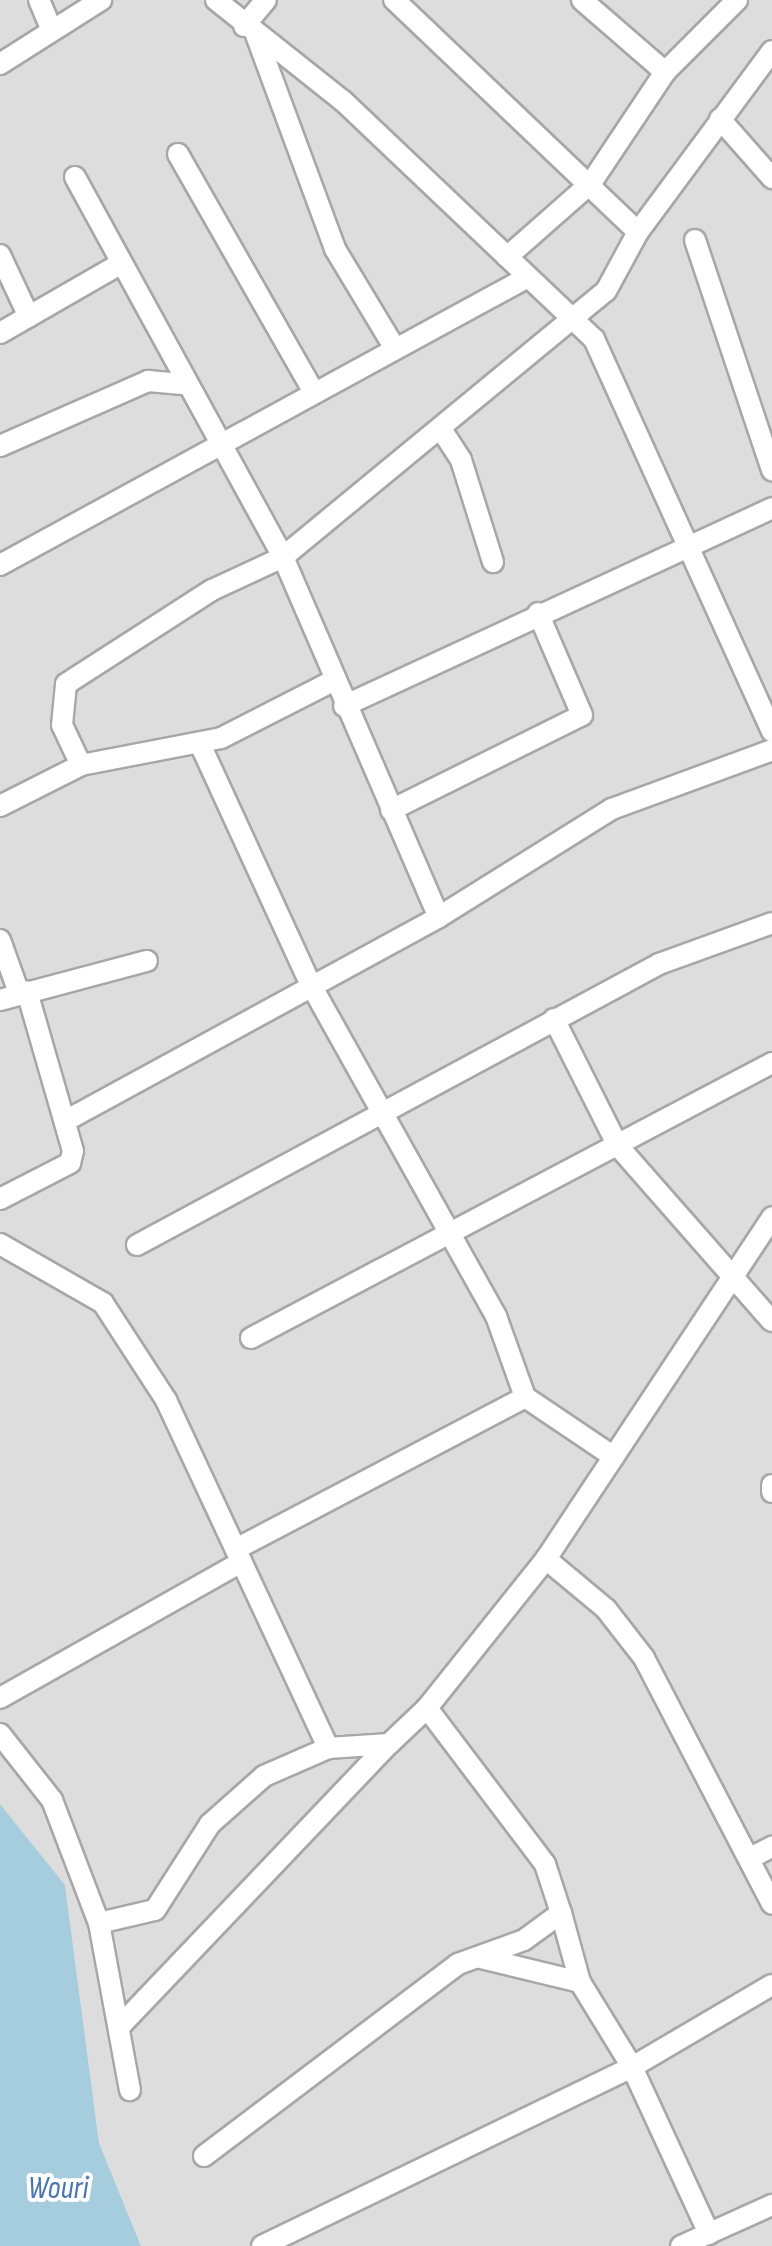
<!DOCTYPE html>
<html>
<head>
<meta charset="utf-8">
<style>
  body { margin:0 }
  #map { position:relative; width:772px; height:2246px; overflow:hidden; background:#f0eee6; font-family:"Sofia Sans Condensed",sans-serif }
  div>[style] { position:absolute }
  .residential>* { inset:0; background:#dedddd }
  .water>* { inset:0; background:#a6cdde }
  .roads { filter:drop-shadow(2px 0 #a7a7a7) drop-shadow(-2px 0 #a7a7a7) drop-shadow(0 2px #a7a7a7) drop-shadow(0 -2px #a7a7a7) }
  .minor>* { height:20px; margin:-10px; padding:0 10px; transform-origin:10px; border-radius:10px; background:#fff }
  span { translate:-50% -50%; white-space:nowrap; text-align:center; line-height:1.15; -webkit-text-stroke:8px #fff; paint-order:stroke }
  .water-label { font-size:32px; color:#4a75b1; font-style:italic }
</style>
</head>
<body>
<div id="map">
  <div class="residential">
    <div style="clip-path:polygon(0 0,772px 0,772px 2246px,141px 2246px,99px 2143px,65px 1885px,0 1804px)"></div>
  </div>
  <div class="water">
    <div style="clip-path:polygon(0 1804px,65px 1885px,99px 2143px,141px 2246px,0 2246px)"></div>
  </div>
  <div class="roads">
    <div class="minor">
      <div style="left:39px;top:0;width:33px;rotate:67deg"></div>
      <div style="left:216px;top:0;width:162px;rotate:38.5deg"></div>
      <div style="left:343px;top:101px;width:346px;rotate:43.5deg"></div>
      <div style="left:594px;top:339px;width:431px;rotate:65.6deg"></div>
      <div style="left:582px;top:0;width:110px;rotate:40.9deg"></div>
      <div style="left:244px;top:26px;width:34px;rotate:-50deg"></div>
      <div style="left:256px;top:35px;width:228px;rotate:69.7deg"></div>
      <div style="left:335px;top:249px;width:112px;rotate:58.9deg"></div>
      <div style="left:0;top:64px;width:120px;rotate:-32.4deg"></div>
      <div style="left:720px;top:119px;width:79px;rotate:48.6deg"></div>
      <div style="left:178px;top:154px;width:273px;rotate:60.3deg"></div>
      <div style="left:75px;top:177px;width:433px;rotate:61.3deg"></div>
      <div style="left:283px;top:557px;width:418px;rotate:-39.5deg"></div>
      <div style="left:606px;top:291px;width:67px;rotate:-61.5deg"></div>
      <div style="left:638px;top:232px;width:337px;rotate:-136.4deg"></div>
      <div style="left:638px;top:232px;width:225px;rotate:-53.5deg"></div>
      <div style="left:695px;top:240px;width:243px;rotate:71.5deg"></div>
      <div style="left:0;top:255px;width:68px;rotate:64.9deg"></div>
      <div style="left:507px;top:257px;width:112px;rotate:-41.4deg"></div>
      <div style="left:591px;top:183px;width:133px;rotate:-56.3deg"></div>
      <div style="left:665px;top:72px;width:102px;rotate:-45deg"></div>
      <div style="left:0;top:333px;width:138px;rotate:-29.9deg"></div>
      <div style="left:441px;top:429px;width:37px;rotate:57deg"></div>
      <div style="left:461px;top:460px;width:107px;rotate:72.6deg"></div>
      <div style="left:0;top:446px;width:162px;rotate:-23.7deg"></div>
      <div style="left:148px;top:381px;width:34px;rotate:5deg"></div>
      <div style="left:0;top:565px;width:601px;rotate:-28.61deg"></div>
      <div style="left:344px;top:706px;width:472px;rotate:-24.8deg"></div>
      <div style="left:200px;top:744px;width:265px;rotate:65.3deg"></div>
      <div style="left:311px;top:985px;width:379px;rotate:60.8deg"></div>
      <div style="left:496px;top:1316px;width:86px;rotate:70.3deg"></div>
      <div style="left:525px;top:1397px;width:107px;rotate:34deg"></div>
      <div style="left:81px;top:765px;width:44px;rotate:-115.4deg"></div>
      <div style="left:62px;top:725px;width:41px;rotate:-84.4deg"></div>
      <div style="left:66px;top:684px;width:174px;rotate:-32.8deg"></div>
      <div style="left:212px;top:590px;width:78px;rotate:-24.9deg"></div>
      <div style="left:283px;top:557px;width:392px;rotate:66.6deg"></div>
      <div style="left:0;top:806px;width:91px;rotate:-26.8deg"></div>
      <div style="left:81px;top:765px;width:143px;rotate:-10.9deg"></div>
      <div style="left:221px;top:738px;width:126px;rotate:-27deg"></div>
      <div style="left:391px;top:810px;width:213px;rotate:-26.4deg"></div>
      <div style="left:582px;top:715px;width:111px;rotate:-113.3deg"></div>
      <div style="left:0;top:940px;width:56px;rotate:70.3deg"></div>
      <div style="left:0;top:1000px;width:152px;rotate:-14.9deg"></div>
      <div style="left:554px;top:1019px;width:142px;rotate:63.3deg"></div>
      <div style="left:618px;top:1146px;width:233px;rotate:48.7deg"></div>
      <div style="left:67px;top:1120px;width:424px;rotate:-28.6deg"></div>
      <div style="left:439px;top:917px;width:204px;rotate:-32deg"></div>
      <div style="left:612px;top:809px;width:171px;rotate:-20.2deg"></div>
      <div style="left:0;top:1199px;width:79px;rotate:-27.2deg"></div>
      <div style="left:70px;top:1163px;width:12px;rotate:-76deg"></div>
      <div style="left:73px;top:1151px;width:166px;rotate:-106.1deg"></div>
      <div style="left:0;top:1244px;width:119px;rotate:29.8deg"></div>
      <div style="left:103px;top:1303px;width:116px;rotate:57deg"></div>
      <div style="left:166px;top:1400px;width:384px;rotate:65deg"></div>
      <div style="left:137px;top:1245px;width:593px;rotate:-28.29deg"></div>
      <div style="left:659px;top:964px;width:120px;rotate:-19.9deg"></div>
      <div style="left:251px;top:1338px;width:589px;rotate:-27.83deg"></div>
      <div style="left:772px;top:1485px;width:7px;rotate:90deg"></div>
      <div style="left:236px;top:1549px;width:327px;rotate:-27.7deg"></div>
      <div style="left:546px;top:1559px;width:78px;rotate:39.8deg"></div>
      <div style="left:606px;top:1609px;width:62px;rotate:52.2deg"></div>
      <div style="left:644px;top:1658px;width:277px;rotate:62.5deg"></div>
      <div style="left:0;top:1698px;width:277px;rotate:-29.4deg"></div>
      <div style="left:0;top:1734px;width:84px;rotate:51.8deg"></div>
      <div style="left:52px;top:1800px;width:132px;rotate:69.1deg"></div>
      <div style="left:99px;top:1923px;width:170px;rotate:79.5deg"></div>
      <div style="left:750px;top:1858px;width:25px;rotate:-27deg"></div>
      <div style="left:561px;top:1913px;width:72px;rotate:74.6deg"></div>
      <div style="left:580px;top:1982px;width:100px;rotate:58.5deg"></div>
      <div style="left:632px;top:2067px;width:184px;rotate:65.2deg"></div>
      <div style="left:99px;top:1923px;width:57px;rotate:-13.1deg"></div>
      <div style="left:155px;top:1910px;width:102px;rotate:-57.4deg"></div>
      <div style="left:210px;top:1824px;width:72px;rotate:-41.6deg"></div>
      <div style="left:264px;top:1776px;width:70px;rotate:-23.6deg"></div>
      <div style="left:328px;top:1748px;width:61px;rotate:-3.8deg"></div>
      <div style="left:389px;top:1744px;width:52px;rotate:-43.5deg"></div>
      <div style="left:427px;top:1708px;width:191px;rotate:-51.4deg"></div>
      <div style="left:546px;top:1559px;width:410px;rotate:-56.5deg"></div>
      <div style="left:481px;top:1958px;width:102px;rotate:13.6deg"></div>
      <div style="left:121px;top:2025px;width:388px;rotate:-46.4deg"></div>
      <div style="left:204px;top:2156px;width:318px;rotate:-37.1deg"></div>
      <div style="left:458px;top:1964px;width:70px;rotate:-20deg"></div>
      <div style="left:524px;top:1940px;width:46px;rotate:-36.1deg"></div>
      <div style="left:561px;top:1913px;width:52px;rotate:-108.1deg"></div>
      <div style="left:545px;top:1864px;width:196px;rotate:-127.1deg"></div>
      <div style="left:262px;top:2246px;width:411px;rotate:-25.8deg"></div>
      <div style="left:632px;top:2067px;width:162px;rotate:-30.4deg"></div>
      <div style="left:681px;top:2246px;width:100px;rotate:-24.3deg"></div>
    </div>
  </div>
  <div class="water-label">
    <span style="left:58px;top:2189px">Wouri</span>
  </div>
</div>
</body>
</html>
